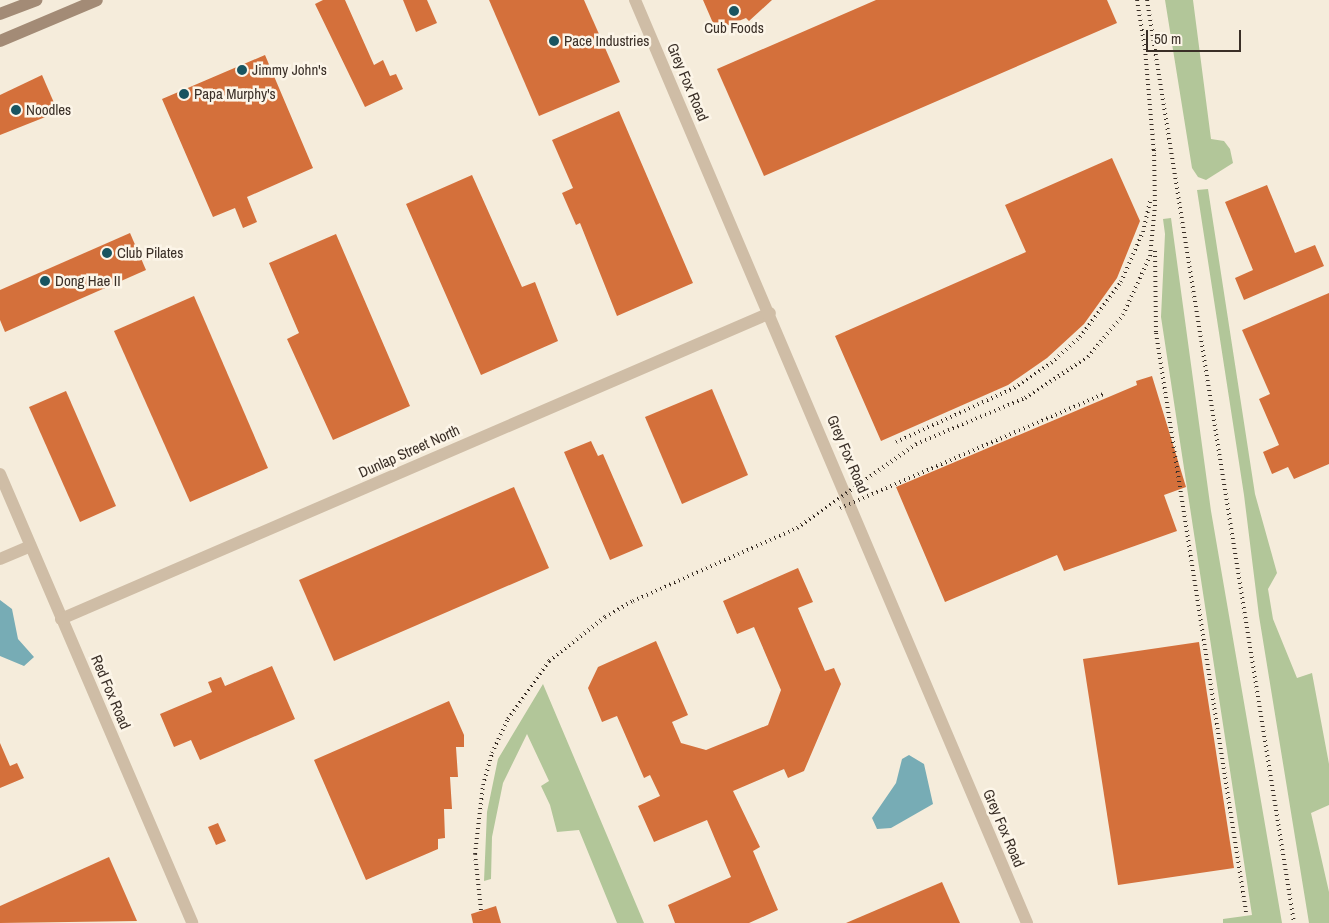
<!DOCTYPE html>
<html>
<head>
<meta charset="utf-8">
<style>
  body { margin:0 }
  #map { position:relative; width:1329px; height:923px; overflow:hidden; background:#f5ecdb; font-family:"Archivo Narrow",sans-serif }
  div>[style] { position:absolute }
  .green>* { inset:0; background:#b2c699 }
  .water>* { inset:0; background:#77acb5 }
  .building>* { inset:0; background:#d4703b }
  .minor>* { height:12px; margin:-6px; padding:0 6px; transform-origin:6px; border-radius:6px; background:#cfbda6 }
  .tertiary>* { height:12px; margin:-6px; padding:0 6px; transform-origin:6px; border-radius:6px; background:#cfbda6 }
  .secondary>* { height:12px; margin:-6px; padding:0 6px; transform-origin:6px; border-radius:6px; background:#a38b76 }
  .rail>* { height:4px; margin-top:-2px; transform-origin:0; background:repeating-linear-gradient(90deg,#3a2f27 0 1px,transparent 0 5px) }
  .dots>* { width:14px; height:14px; translate:-50% -50%; box-sizing:border-box; border:2px solid #fcf5e8; border-radius:50% }
  span { translate:-50% -50%; white-space:nowrap; text-align:center; line-height:1.15; -webkit-text-stroke:5px #fcf5e8; paint-order:stroke }
  .poi-label { font-size:15px; color:#3a2f27 }
  .left { translate:0 -50%; text-align:left }
  .street-label { font-size:15px; color:#3a2f27 }
  .scale { position:absolute; left:1146px; top:30px; width:95px; height:22px; box-sizing:border-box; border:2px solid #3a2f27; border-top:0; padding-left:6px; font-size:15px; line-height:18px; white-space:nowrap; color:#3a2f27; -webkit-text-stroke:4px #fcf5e8; paint-order:stroke }
</style>
</head>
<body>
<div id="map">
  <div class="green">
    <div style="clip-path:polygon(1165px 0,1193px 0,1211px 139px,1224px 141px,1230px 149px,1233px 163px,1206px 180px,1198px 177px,1192px 168px)"></div>
    <div style="clip-path:polygon(1208px 189px,1255px 494px,1277px 573px,1268px 589px,1273px 619px,1297px 678px,1312px 673px,1329px 764px,1329px 805px,1311px 813px,1329px 892px,1329px 923px,1309px 923px,1259px 616px,1244px 495px,1197px 190px)"></div>
    <div style="clip-path:polygon(1171px 218px,1211px 511px,1282px 923px,1223px 923px,1223px 919px,1252px 915px,1161px 317px,1165px 234px,1163px 219px)"></div>
    <div style="clip-path:polygon(543px 684px,644px 923px,617px 923px,579px 830px,557px 832px,550px 805px,541px 786px,549px 781px,527px 734px,503px 783px,492px 837px,491px 879px,484px 881px,487px 812px,498px 759px)"></div>
  </div>
  <div class="water">
    <div style="clip-path:polygon(0 600px,12px 609px,18px 639px,34px 657px,24px 666px,0 656px)"></div>
    <div style="clip-path:polygon(909px 755px,924px 764px,933px 804px,891px 828px,877px 829px,872px 818px,896px 783px,902px 759px)"></div>
  </div>
  <div class="building">
    <div style="clip-path:polygon(323px 0,345px 0,374px 65px,383px 60px,390px 76px,396px 74px,403px 89px,365px 107px,315px 4px)"></div>
    <div style="clip-path:polygon(403px 0,427px 0,437px 23px,416px 32px)"></div>
    <div style="clip-path:polygon(489px 0,584px 0,620px 82px,539px 116px)"></div>
    <div style="clip-path:polygon(703px 0,772px 0,749px 21px,746px 18px,716px 30px)"></div>
    <div style="clip-path:polygon(876px 0,1107px 0,1117px 23px,764px 176px,717px 69px)"></div>
    <div style="clip-path:polygon(265px 55px,313px 168px,247px 197px,257px 222px,243px 228px,235px 208px,213px 217px,162px 99px)"></div>
    <div style="clip-path:polygon(42px 75px,58px 112px,0 135px,0 95px)"></div>
    <div style="clip-path:polygon(619px 111px,693px 283px,617px 316px,580px 223px,576px 225px,562px 193px,573px 188px,552px 140px)"></div>
    <div style="clip-path:polygon(1112px 158px,1140px 221px,1117px 278px,1084px 324px,1047px 358px,1008px 385px,881px 441px,835px 336px,1026px 252px,1005px 205px)"></div>
    <div style="clip-path:polygon(472px 175px,522px 287px,535px 282px,558px 341px,481px 375px,406px 204px)"></div>
    <div style="clip-path:polygon(1267px 185px,1295px 253px,1315px 245px,1324px 266px,1244px 300px,1235px 278px,1253px 270px,1225px 202px)"></div>
    <div style="clip-path:polygon(130px 233px,146px 270px,5px 332px,0 320px,0 290px)"></div>
    <div style="clip-path:polygon(336px 234px,410px 406px,333px 440px,287px 339px,299px 333px,269px 263px)"></div>
    <div style="clip-path:polygon(1329px 293px,1329px 464px,1294px 479px,1288px 467px,1272px 474px,1263px 452px,1279px 445px,1259px 399px,1270px 394px,1242px 330px)"></div>
    <div style="clip-path:polygon(194px 296px,268px 468px,190px 502px,114px 331px)"></div>
    <div style="clip-path:polygon(1152px 376px,1186px 487px,1164px 495px,1177px 531px,1064px 571px,1057px 555px,945px 602px,896px 487px,1137px 385px,1136px 381px)"></div>
    <div style="clip-path:polygon(712px 389px,748px 475px,682px 504px,645px 417px)"></div>
    <div style="clip-path:polygon(66px 391px,116px 506px,80px 522px,29px 407px)"></div>
    <div style="clip-path:polygon(591px 441px,598px 456px,603px 454px,643px 546px,610px 560px,564px 452px)"></div>
    <div style="clip-path:polygon(514px 487px,549px 568px,334px 661px,299px 580px)"></div>
    <div style="clip-path:polygon(798px 568px,813px 602px,798px 608px,825px 671px,834px 668px,841px 684px,804px 771px,788px 778px,784px 769px,733px 791px,760px 847px,753px 851px,778px 910px,749px 923px,675px 923px,668px 905px,731px 877px,707px 820px,654px 842px,638px 806px,660px 796px,650px 775px,644px 778px,617px 716px,602px 722px,588px 688px,598px 667px,656px 641px,688px 715px,672px 722px,681px 743px,706px 750px,768px 725px,781px 690px,754px 627px,737px 634px,723px 601px)"></div>
    <div style="clip-path:polygon(1199px 642px,1234px 868px,1118px 885px,1083px 659px)"></div>
    <div style="clip-path:polygon(272px 666px,295px 719px,200px 760px,191px 740px,174px 747px,160px 714px,212px 692px,208px 682px,221px 677px,225px 686px)"></div>
    <div style="clip-path:polygon(449px 701px,464px 735px,464px 747px,456px 747px,458px 777px,450px 777px,452px 809px,444px 809px,445px 838px,438px 839px,438px 849px,366px 880px,314px 760px)"></div>
    <div style="clip-path:polygon(0 743px,10px 766px,17px 763px,24px 778px,0 788px)"></div>
    <div style="clip-path:polygon(218px 823px,226px 841px,216px 845px,208px 827px)"></div>
    <div style="clip-path:polygon(109px 857px,137px 921px,0 923px,0 906px)"></div>
    <div style="clip-path:polygon(942px 882px,960px 923px,846px 923px)"></div>
    <div style="clip-path:polygon(496px 906px,501px 923px,473px 923px,471px 914px)"></div>
  </div>
  <div class="minor">
    <div style="left:0;top:474px;width:488px;rotate:66.8deg"></div>
    <div style="left:0;top:559px;width:33px;rotate:-23deg"></div>
    <div style="left:61px;top:619px;width:772px;rotate:-23.34deg"></div>
  </div>
  <div class="tertiary">
    <div style="left:635px;top:0;width:1003px;rotate:66.99deg"></div>
  </div>
  <div class="secondary">
    <div style="left:0;top:14px;width:39px;rotate:-21deg"></div>
    <div style="left:0;top:41px;width:105px;rotate:-22.9deg"></div>
  </div>
  <div class="rail">
    <div style="left:1137px;top:0;width:50px;rotate:80.7deg"></div>
    <div style="left:1145px;top:49px;width:105px;rotate:85.1deg"></div>
    <div style="left:1147px;top:0;width:935px;rotate:80.95deg"></div>
    <div style="left:1155px;top:251px;width:82px;rotate:89.3deg"></div>
    <div style="left:1156px;top:333px;width:586px;rotate:81.16deg"></div>
    <div style="left:896px;top:442px;width:130px;rotate:-24.6deg"></div>
    <div style="left:1014px;top:388px;width:45px;rotate:-34deg"></div>
    <div style="left:1051px;top:363px;width:39px;rotate:-42deg"></div>
    <div style="left:1080px;top:337px;width:69px;rotate:-53.3deg"></div>
    <div style="left:1121px;top:282px;width:55px;rotate:-66.3deg"></div>
    <div style="left:1143px;top:232px;width:32px;rotate:-77deg"></div>
    <div style="left:840px;top:508px;width:288px;rotate:-23.4deg"></div>
    <div style="left:481px;top:910px;width:56px;rotate:-96.1deg"></div>
    <div style="left:475px;top:854px;width:69px;rotate:-83.4deg"></div>
    <div style="left:483px;top:785px;width:33px;rotate:-74deg"></div>
    <div style="left:492px;top:753px;width:38px;rotate:-65deg"></div>
    <div style="left:508px;top:719px;width:71px;rotate:-54.7deg"></div>
    <div style="left:549px;top:661px;width:71px;rotate:-38.2deg"></div>
    <div style="left:605px;top:617px;width:32px;rotate:-30deg"></div>
    <div style="left:633px;top:601px;width:180px;rotate:-24deg"></div>
    <div style="left:797px;top:528px;width:146px;rotate:-35.2deg"></div>
    <div style="left:916px;top:444px;width:118px;rotate:-22.9deg"></div>
    <div style="left:1025px;top:398px;width:75px;rotate:-33.1deg"></div>
    <div style="left:1088px;top:357px;width:55px;rotate:-50.2deg"></div>
    <div style="left:1123px;top:315px;width:65px;rotate:-65.4deg"></div>
    <div style="left:1150px;top:256px;width:50px;rotate:-84.3deg"></div>
    <div style="left:1155px;top:206px;width:57px;rotate:-91deg"></div>
  </div>
  <div class="dots">
    <div style="left:734px;top:11px;background:#185460"></div>
    <div style="left:554px;top:41px;background:#185460"></div>
    <div style="left:242px;top:70px;background:#185460"></div>
    <div style="left:184px;top:94px;background:#185460"></div>
    <div style="left:16px;top:110px;background:#185460"></div>
    <div style="left:107px;top:253px;background:#185460"></div>
    <div style="left:45px;top:281px;background:#185460"></div>
  </div>
  <div class="poi-label">
    <span style="left:734px;top:28px">Cub Foods</span>
    <span class="left" style="left:564px;top:41px">Pace Industries</span>
    <span class="left" style="left:252px;top:70px">Jimmy John's</span>
    <span class="left" style="left:194px;top:94px">Papa Murphy's</span>
    <span class="left" style="left:26px;top:110px">Noodles</span>
    <span class="left" style="left:117px;top:253px">Club Pilates</span>
    <span class="left" style="left:55px;top:281px">Dong Hae II</span>
  </div>
  <div class="street-label">
    <span style="left:688px;top:82px;rotate:67deg">Grey Fox Road</span>
    <span style="left:409px;top:451px;rotate:-24deg">Dunlap Street North</span>
    <span style="left:848px;top:454px;rotate:67deg">Grey Fox Road</span>
    <span style="left:111px;top:692px;rotate:67deg">Red Fox Road</span>
    <span style="left:1004px;top:828px;rotate:67deg">Grey Fox Road</span>
  </div>
  <div class="scale">50 m</div>
</div>
</body>
</html>
